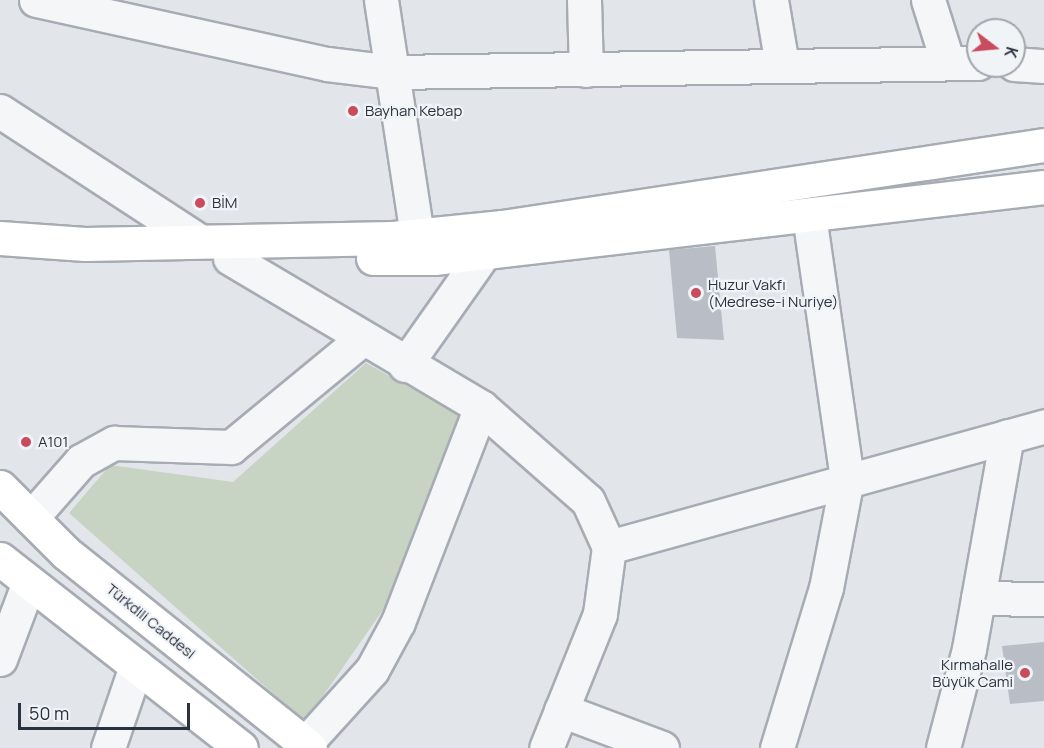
<!DOCTYPE html>
<html>
<head>
<meta charset="utf-8">
<style>
  body { margin:0 }
  #map { position:relative; width:1044px; height:748px; overflow:hidden; background:#e2e5ea; font-family:Manrope,sans-serif }
  div>[style] { position:absolute }
  .green>* { inset:0; background:#c7d3c3 }
  .building>* { inset:0; background:#b9bec6 }
  .roads { filter:drop-shadow(2px 0 #a7acb4) drop-shadow(-2px 0 #a7acb4) drop-shadow(0 2px #a7acb4) drop-shadow(0 -2px #a7acb4) }
  .minor>* { height:33px; margin:-16.5px; padding:0 16.5px; transform-origin:16.5px; border-radius:16.5px; background:#f4f6f8 }
  .major>* { height:33px; margin:-16.5px; padding:0 16.5px; transform-origin:16.5px; border-radius:16.5px; background:#fff }
  .dots>* { width:16px; height:16px; translate:-50% -50%; box-sizing:border-box; border:3px solid #f1f4f7; border-radius:50% }
  span { translate:-50% -50%; white-space:nowrap; text-align:center; line-height:1.15; -webkit-text-stroke:4.5px #f1f4f7; paint-order:stroke }
  .poi-label { font-size:15px; color:#2a3241 }
  .left { translate:0 -50%; text-align:left }
  .right { translate:-100% -50%; text-align:right }
  .street-label { font-size:15px; color:#2a3241 }
  .north { position:absolute; left:966px; top:18px; width:60px; height:60px; box-sizing:border-box; background:#f1f4f7; border:2px solid #a1a6ae; border-radius:50%; rotate:106deg; font-size:16px; font-weight:700; line-height:24px; text-align:center; color:#2a3241 }
  .north::after { content:''; display:block; margin:auto; width:21px; height:27px; background:#c94c5e; clip-path:polygon(50% 0,100% 100%,50% 72%,0 100%) }
  .scale { position:absolute; left:18px; top:703px; width:172px; height:27px; box-sizing:border-box; border:3px solid #2a3241; border-top:0; padding-left:8px; font-size:18px; line-height:21px; white-space:nowrap; color:#2a3241; -webkit-text-stroke:4px #f1f4f7; paint-order:stroke }
</style>
</head>
<body>
<div id="map">
  <div class="green">
    <div style="clip-path:polygon(366px 363px,459px 415px,396px 591px,305px 722px,69px 513px,110px 465px,233px 482px)"></div>
  </div>
  <div class="building">
    <div style="clip-path:polygon(715px 246px,724px 340px,677px 338px,669px 250px)"></div>
    <div style="clip-path:polygon(1044px 642px,1044px 701px,1010px 704px,1002px 646px)"></div>
  </div>
  <div class="roads">
    <div class="minor">
      <div style="left:36px;top:0;width:298px;rotate:12.4deg"></div>
      <div style="left:327px;top:64px;width:65px;rotate:7deg"></div>
      <div style="left:392px;top:72px;width:586px;rotate:-0.88deg"></div>
      <div style="left:381px;top:0;width:238px;rotate:81.3deg"></div>
      <div style="left:584px;top:0;width:70px;rotate:88.4deg"></div>
      <div style="left:771px;top:0;width:66px;rotate:80.4deg"></div>
      <div style="left:928px;top:0;width:66px;rotate:72.4deg"></div>
      <div style="left:1014px;top:64px;width:30px;rotate:4deg"></div>
      <div style="left:0;top:111px;width:236px;rotate:33.1deg"></div>
      <div style="left:230px;top:258px;width:292px;rotate:30.7deg"></div>
      <div style="left:481px;top:407px;width:142px;rotate:41.3deg"></div>
      <div style="left:588px;top:501px;width:51px;rotate:65.5deg"></div>
      <div style="left:609px;top:547px;width:68px;rotate:97.7deg"></div>
      <div style="left:600px;top:614px;width:144px;rotate:111.9deg"></div>
      <div style="left:405px;top:365px;width:137px;rotate:-54.8deg"></div>
      <div style="left:31px;top:518px;width:76px;rotate:-48.7deg"></div>
      <div style="left:81px;top:461px;width:38px;rotate:-29deg"></div>
      <div style="left:114px;top:443px;width:117px;rotate:2deg"></div>
      <div style="left:231px;top:447px;width:170px;rotate:-39.5deg"></div>
      <div style="left:609px;top:547px;width:452px;rotate:-15.5deg"></div>
      <div style="left:978px;top:598px;width:66px;rotate:0.9deg"></div>
      <div style="left:0;top:659px;width:82px;rotate:-69.4deg"></div>
      <div style="left:561px;top:710px;width:108px;rotate:20.6deg"></div>
      <div style="left:304px;top:745px;width:101px;rotate:-47.8deg"></div>
      <div style="left:372px;top:670px;width:55px;rotate:-61.6deg"></div>
      <div style="left:398px;top:622px;width:230px;rotate:-68.9deg"></div>
      <div style="left:108px;top:748px;width:87px;rotate:-71.1deg"></div>
      <div style="left:777px;top:748px;width:167px;rotate:-73deg"></div>
      <div style="left:826px;top:588px;width:111px;rotate:-79.1deg"></div>
      <div style="left:847px;top:479px;width:267px;rotate:-98.2deg"></div>
      <div style="left:943px;top:748px;width:102px;rotate:-75.3deg"></div>
      <div style="left:969px;top:649px;width:216px;rotate:-79.9deg"></div>
    </div>
    <div class="major">
      <div style="left:0;top:238px;width:85px;rotate:4deg"></div>
      <div style="left:85px;top:244px;width:308px;rotate:-1.1deg"></div>
      <div style="left:393px;top:238px;width:110px;rotate:-5.8deg"></div>
      <div style="left:502px;top:227px;width:548px;rotate:-8.6deg"></div>
      <div style="left:373px;top:258px;width:61px"></div>
      <div style="left:434px;top:258px;width:614px;rotate:-6.64deg"></div>
      <div style="left:0;top:487px;width:93px;rotate:45deg"></div>
      <div style="left:66px;top:553px;width:312px;rotate:38.6deg"></div>
      <div style="left:0;top:559px;width:306px;rotate:38.1deg"></div>
    </div>
  </div>
  <div class="dots">
    <div style="left:353px;top:111px;background:#c94c5e"></div>
    <div style="left:200px;top:203px;background:#c94c5e"></div>
    <div style="left:696px;top:293px;background:#c94c5e"></div>
    <div style="left:26px;top:442px;background:#c94c5e"></div>
    <div style="left:1025px;top:673px;background:#c94c5e"></div>
  </div>
  <div class="poi-label">
    <span class="left" style="left:365px;top:111px">Bayhan Kebap</span>
    <span class="left" style="left:212px;top:203px">BİM</span>
    <span class="left" style="left:708px;top:293px">Huzur Vakfı<br>(Medrese-i Nuriye)</span>
    <span class="left" style="left:38px;top:442px">A101</span>
    <span class="right" style="left:1013px;top:673px">Kırmahalle<br>Büyük Cami</span>
  </div>
  <div class="street-label">
    <span style="left:151px;top:621px;rotate:39deg">Türkdili Caddesi</span>
  </div>
  <div class="north">K</div>
  <div class="scale">50 m</div>
</div>
</body>
</html>
